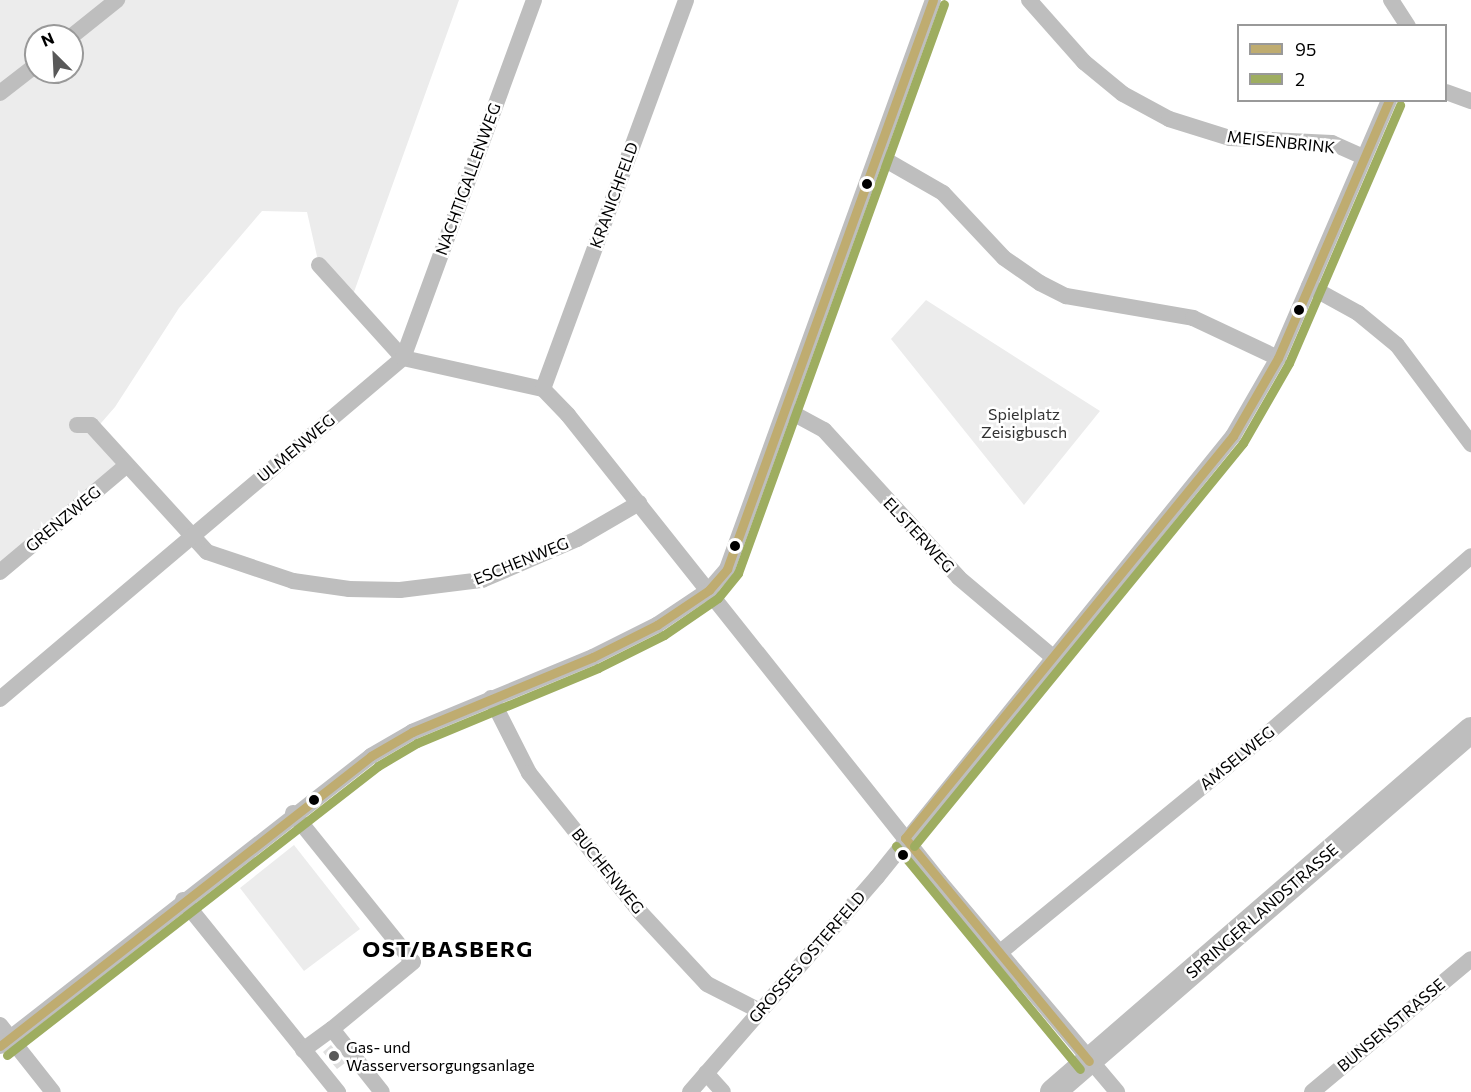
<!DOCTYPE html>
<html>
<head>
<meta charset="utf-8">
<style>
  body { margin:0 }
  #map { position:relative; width:1471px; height:1092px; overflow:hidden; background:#fff; font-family:Commissioner,sans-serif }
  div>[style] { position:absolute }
  .green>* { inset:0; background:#ececec }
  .building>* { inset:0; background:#dfdfdf }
  .minor>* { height:16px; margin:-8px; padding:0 8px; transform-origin:8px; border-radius:8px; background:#bebebe }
  .primary>* { height:26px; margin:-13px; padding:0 13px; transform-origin:13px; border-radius:13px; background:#bebebe }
  .bus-1>* { height:9px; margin:-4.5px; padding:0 4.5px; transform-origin:4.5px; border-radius:4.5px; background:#bfac70 }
  .bus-2>* { height:9px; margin:-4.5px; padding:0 4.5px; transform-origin:4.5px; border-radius:4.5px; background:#9ead60 }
  .dots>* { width:16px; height:16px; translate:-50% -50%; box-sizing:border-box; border:3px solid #fff; border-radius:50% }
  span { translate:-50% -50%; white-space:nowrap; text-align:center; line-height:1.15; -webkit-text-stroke:5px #fff; paint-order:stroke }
  .street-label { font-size:16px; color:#000 }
  .park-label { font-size:16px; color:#333 }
  .poi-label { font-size:16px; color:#000 }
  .left { translate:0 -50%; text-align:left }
  .district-label { font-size:22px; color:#000; font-weight:700; letter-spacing:1.5px }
  .legend { position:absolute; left:1237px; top:24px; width:210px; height:78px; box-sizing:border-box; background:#fff; border:2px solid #999; margin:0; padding:8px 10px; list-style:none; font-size:18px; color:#000 }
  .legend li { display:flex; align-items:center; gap:12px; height:30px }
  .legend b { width:30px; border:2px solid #999 }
  .north { position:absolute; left:24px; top:24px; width:60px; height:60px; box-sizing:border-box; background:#fff; border:2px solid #999; border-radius:50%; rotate:336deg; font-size:16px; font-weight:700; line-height:24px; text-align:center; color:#000 }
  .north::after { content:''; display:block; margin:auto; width:21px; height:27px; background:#595959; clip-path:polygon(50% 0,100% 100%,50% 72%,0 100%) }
</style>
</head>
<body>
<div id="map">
  <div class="green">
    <div style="clip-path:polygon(evenodd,0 0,459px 0,350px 303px,319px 265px,307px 212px,262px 211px,179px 308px,115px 407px,95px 430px,126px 466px,0 572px,0 0,36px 36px,72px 36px,72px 72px,36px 72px,36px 36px)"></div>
    <div style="clip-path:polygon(926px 300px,1100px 411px,1024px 505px,891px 339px)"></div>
    <div style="clip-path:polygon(294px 845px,360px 929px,304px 971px,240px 888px)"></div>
  </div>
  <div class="building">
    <div style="clip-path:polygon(331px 1045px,345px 1063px,337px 1069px,323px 1052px)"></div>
  </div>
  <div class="minor">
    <div style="left:1029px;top:0;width:83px;rotate:48.4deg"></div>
    <div style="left:1084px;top:62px;width:50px;rotate:39.4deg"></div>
    <div style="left:1123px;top:94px;width:52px;rotate:28.5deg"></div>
    <div style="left:1169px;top:119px;width:64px;rotate:17.3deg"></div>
    <div style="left:1230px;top:138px;width:102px;rotate:2.8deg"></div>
    <div style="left:1332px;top:143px;width:35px;rotate:24deg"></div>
    <div style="left:1391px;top:0;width:31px;rotate:57deg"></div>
    <div style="left:72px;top:36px;width:58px;rotate:-38.7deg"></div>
    <div style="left:1446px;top:92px;width:27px;rotate:20deg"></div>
    <div style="left:0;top:93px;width:46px;rotate:-37.9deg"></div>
    <div style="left:877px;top:155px;width:76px;rotate:29.9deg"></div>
    <div style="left:943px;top:193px;width:89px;rotate:46.8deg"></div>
    <div style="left:1004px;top:258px;width:44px;rotate:34.8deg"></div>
    <div style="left:1040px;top:283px;width:29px;rotate:27deg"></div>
    <div style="left:1066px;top:296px;width:129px;rotate:9.8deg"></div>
    <div style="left:1193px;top:318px;width:94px;rotate:25.2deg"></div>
    <div style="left:319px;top:265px;width:125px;rotate:47.9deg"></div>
    <div style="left:403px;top:358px;width:143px;rotate:12.5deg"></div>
    <div style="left:543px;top:389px;width:36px;rotate:46deg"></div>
    <div style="left:568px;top:415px;width:596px;rotate:51.48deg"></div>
    <div style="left:939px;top:881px;width:276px;rotate:49.8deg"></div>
    <div style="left:1309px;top:286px;width:56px;rotate:28.9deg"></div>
    <div style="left:1358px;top:313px;width:50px;rotate:39.4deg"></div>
    <div style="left:1397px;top:345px;width:124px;rotate:53.2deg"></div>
    <div style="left:543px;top:389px;width:414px;rotate:-69.8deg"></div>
    <div style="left:787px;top:410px;width:42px;rotate:28.4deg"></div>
    <div style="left:824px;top:430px;width:200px;rotate:47.6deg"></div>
    <div style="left:959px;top:578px;width:124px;rotate:40.1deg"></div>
    <div style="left:77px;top:425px;width:14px"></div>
    <div style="left:91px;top:425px;width:172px;rotate:47.6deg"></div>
    <div style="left:207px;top:552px;width:91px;rotate:18.6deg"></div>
    <div style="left:293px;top:581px;width:57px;rotate:8.1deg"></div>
    <div style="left:349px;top:589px;width:51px;rotate:1.1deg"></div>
    <div style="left:400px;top:590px;width:83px;rotate:-7deg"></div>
    <div style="left:482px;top:580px;width:103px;rotate:-23.3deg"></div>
    <div style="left:577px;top:539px;width:72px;rotate:-30.1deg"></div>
    <div style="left:0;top:572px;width:165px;rotate:-40.1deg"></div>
    <div style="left:491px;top:698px;width:84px;rotate:63.1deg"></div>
    <div style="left:529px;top:773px;width:178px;rotate:51.4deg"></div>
    <div style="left:640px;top:912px;width:98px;rotate:47.1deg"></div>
    <div style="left:707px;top:984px;width:59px;rotate:27deg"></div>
    <div style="left:0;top:699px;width:528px;rotate:-40.24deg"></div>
    <div style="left:403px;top:358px;width:381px;rotate:-69.9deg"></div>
    <div style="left:293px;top:813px;width:191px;rotate:51.2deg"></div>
    <div style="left:413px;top:962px;width:105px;rotate:140.4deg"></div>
    <div style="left:183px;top:900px;width:247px;rotate:51.1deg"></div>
    <div style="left:998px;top:954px;width:346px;rotate:-39.3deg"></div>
    <div style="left:1266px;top:735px;width:272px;rotate:-41.1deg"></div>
    <div style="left:0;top:1025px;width:85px;rotate:51.7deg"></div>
    <div style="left:0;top:1046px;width:471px;rotate:-38deg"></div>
    <div style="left:371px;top:756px;width:48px;rotate:-30.3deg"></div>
    <div style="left:412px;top:732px;width:196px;rotate:-22.5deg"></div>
    <div style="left:593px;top:657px;width:72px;rotate:-26.6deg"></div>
    <div style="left:657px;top:625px;width:63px;rotate:-33.9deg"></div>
    <div style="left:709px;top:590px;width:28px;rotate:-49deg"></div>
    <div style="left:727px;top:569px;width:605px;rotate:-70.1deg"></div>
    <div style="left:303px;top:1050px;width:36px;rotate:-36deg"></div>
    <div style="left:332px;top:1029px;width:80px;rotate:51.6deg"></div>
    <div style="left:706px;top:1073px;width:25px;rotate:48deg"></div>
    <div style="left:690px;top:1092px;width:285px;rotate:-49deg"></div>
    <div style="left:877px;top:877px;width:567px;rotate:-51.09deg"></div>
    <div style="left:1233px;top:436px;width:90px;rotate:-60deg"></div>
    <div style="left:1278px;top:358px;width:281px;rotate:-66.7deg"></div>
    <div style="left:1312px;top:1092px;width:207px;rotate:-39.9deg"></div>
  </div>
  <div class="primary">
    <div style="left:1053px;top:1092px;width:553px;rotate:-40.89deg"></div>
  </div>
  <div class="bus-1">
    <div style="left:905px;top:838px;width:519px;rotate:-50.79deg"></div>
    <div style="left:1233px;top:436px;width:90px;rotate:-60deg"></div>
    <div style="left:1278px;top:358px;width:281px;rotate:-66.7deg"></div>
    <div style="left:905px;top:838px;width:289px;rotate:50.5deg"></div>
    <div style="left:0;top:1046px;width:471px;rotate:-38deg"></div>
    <div style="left:371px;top:756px;width:48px;rotate:-30.3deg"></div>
    <div style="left:412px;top:732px;width:196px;rotate:-22.5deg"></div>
    <div style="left:593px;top:657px;width:72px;rotate:-26.6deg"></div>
    <div style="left:657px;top:625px;width:63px;rotate:-33.9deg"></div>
    <div style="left:709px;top:590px;width:28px;rotate:-49deg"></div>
    <div style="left:727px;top:569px;width:605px;rotate:-70.1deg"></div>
  </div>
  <div class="bus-2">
    <div style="left:896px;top:846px;width:289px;rotate:50.5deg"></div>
    <div style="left:914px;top:846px;width:520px;rotate:-50.77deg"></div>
    <div style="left:1243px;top:443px;width:92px;rotate:-60.1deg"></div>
    <div style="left:1289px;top:363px;width:281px;rotate:-66.7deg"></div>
    <div style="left:7px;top:1055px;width:470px;rotate:-37.9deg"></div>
    <div style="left:378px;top:766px;width:45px;rotate:-30.5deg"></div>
    <div style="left:417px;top:743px;width:196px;rotate:-22.5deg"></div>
    <div style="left:598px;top:668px;width:74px;rotate:-26.6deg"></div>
    <div style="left:664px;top:635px;width:65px;rotate:-34.4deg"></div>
    <div style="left:718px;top:598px;width:32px;rotate:-51deg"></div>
    <div style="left:738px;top:573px;width:605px;rotate:-70.1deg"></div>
  </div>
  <div class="dots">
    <div style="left:867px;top:184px;background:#000"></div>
    <div style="left:1299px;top:310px;background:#000"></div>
    <div style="left:735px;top:546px;background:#000"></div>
    <div style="left:314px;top:800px;background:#000"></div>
    <div style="left:903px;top:855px;background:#000"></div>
    <div style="left:334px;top:1056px;background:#595959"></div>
  </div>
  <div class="street-label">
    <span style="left:1281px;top:142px;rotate:6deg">MEISENBRINK</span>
    <span style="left:468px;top:179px;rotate:-70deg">NACHTIGALLENWEG</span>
    <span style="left:614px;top:195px;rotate:-70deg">KRANICHFELD</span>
    <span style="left:296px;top:448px;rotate:-40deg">ULMENWEG</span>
    <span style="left:63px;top:519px;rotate:-40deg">GRENZWEG</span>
    <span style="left:919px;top:535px;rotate:47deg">ELSTERWEG</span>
    <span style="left:521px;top:561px;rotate:-22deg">ESCHENWEG</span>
    <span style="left:1237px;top:758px;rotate:-39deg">AMSELWEG</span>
    <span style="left:608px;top:871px;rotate:51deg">BUCHENWEG</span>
    <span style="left:1262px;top:911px;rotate:-41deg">SPRINGER LANDSTRASSE</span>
    <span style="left:807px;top:957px;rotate:-49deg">GROSSES OSTERFELD</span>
    <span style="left:1391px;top:1025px;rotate:-40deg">BUNSENSTRASSE</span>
  </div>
  <div class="park-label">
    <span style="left:1024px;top:423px">Spielplatz<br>Zeisigbusch</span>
  </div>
  <div class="poi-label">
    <span class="left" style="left:346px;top:1056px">Gas- und<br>Wasserversorgungsanlage</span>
  </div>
  <div class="district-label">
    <span style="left:448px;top:949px">OST/BASBERG</span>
  </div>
  <ul class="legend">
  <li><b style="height:8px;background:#bfac70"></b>95</li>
  <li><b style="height:8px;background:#9ead60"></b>2</li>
  </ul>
  <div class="north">N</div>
</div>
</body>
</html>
